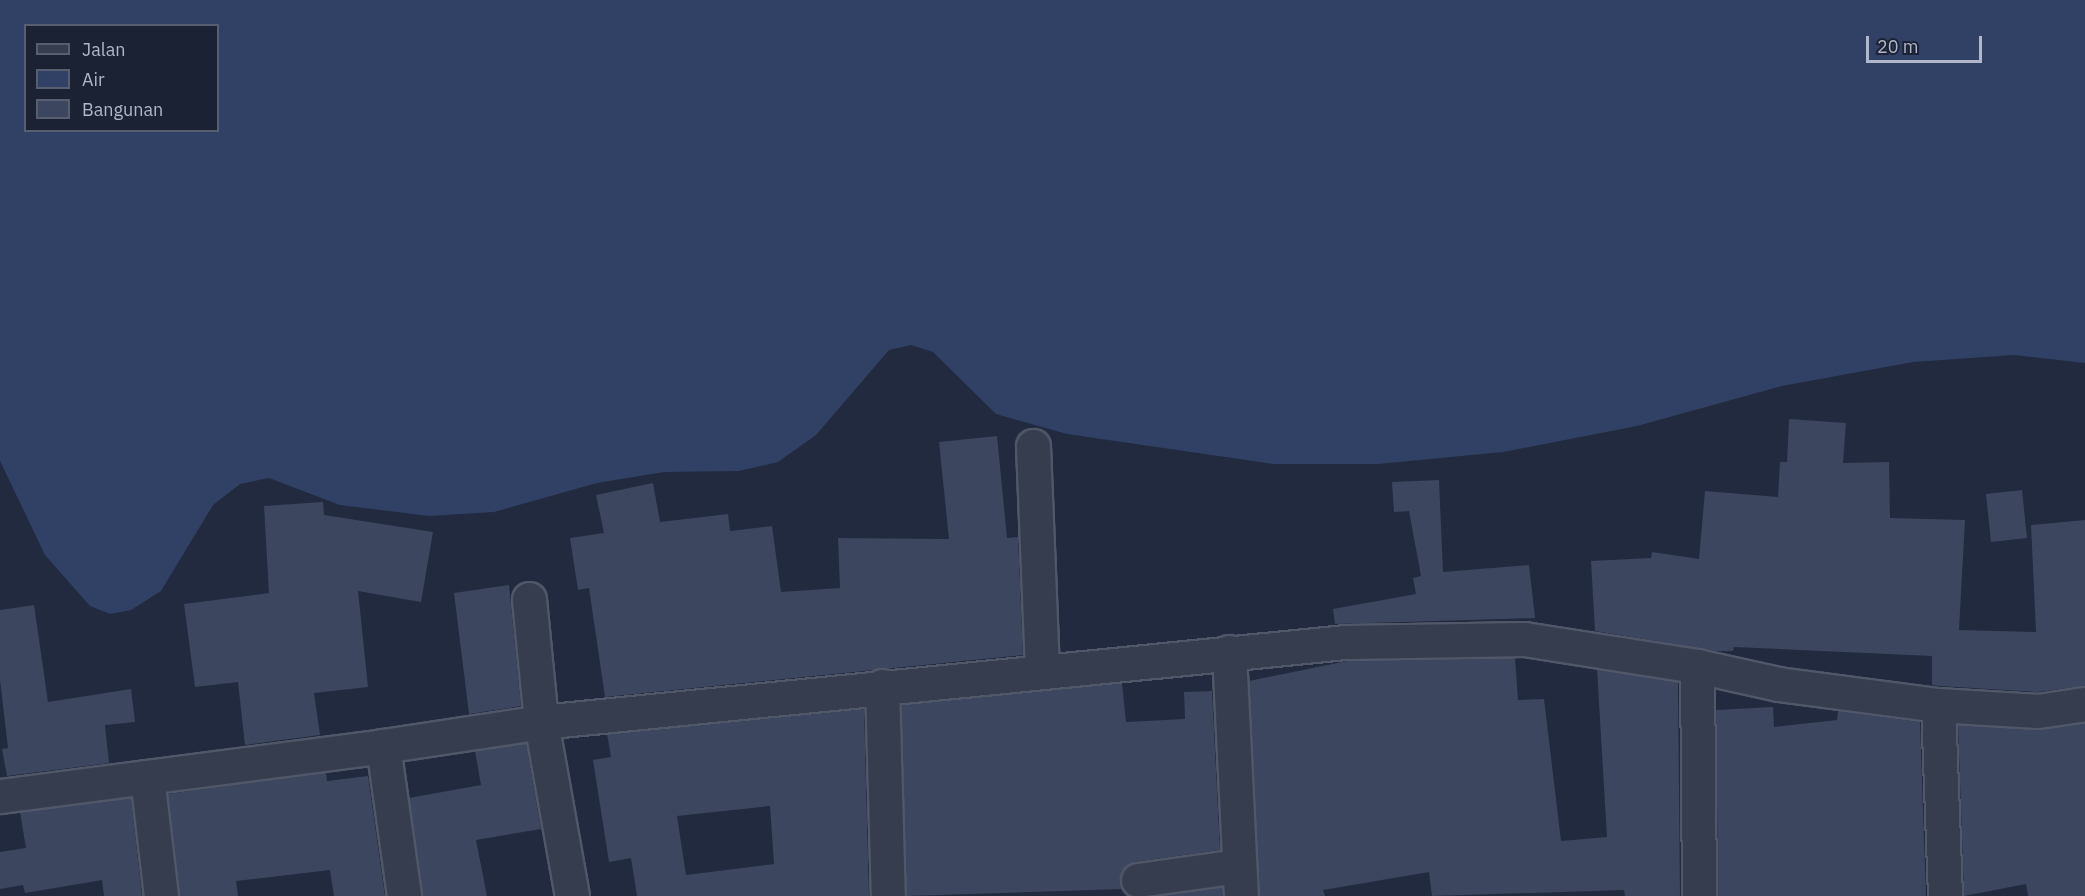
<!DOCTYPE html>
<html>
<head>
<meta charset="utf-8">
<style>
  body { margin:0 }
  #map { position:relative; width:2085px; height:896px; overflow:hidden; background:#212a3e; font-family:"IBM Plex Sans",sans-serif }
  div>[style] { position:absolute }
  .water>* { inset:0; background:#314065 }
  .building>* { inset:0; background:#3d465f }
  .roads { filter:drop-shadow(2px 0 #505769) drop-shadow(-2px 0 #505769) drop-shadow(0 2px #505769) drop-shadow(0 -2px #505769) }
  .minor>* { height:33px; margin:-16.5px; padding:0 16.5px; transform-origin:16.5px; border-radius:16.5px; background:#353d4e }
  span { translate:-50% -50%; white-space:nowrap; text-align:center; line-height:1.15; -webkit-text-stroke:4.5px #1a2233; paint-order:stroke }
  .legend { position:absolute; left:24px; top:24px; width:195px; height:108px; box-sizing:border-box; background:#1a2233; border:2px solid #565e6f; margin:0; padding:8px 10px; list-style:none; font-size:18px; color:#b1b7ca }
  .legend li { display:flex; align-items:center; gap:12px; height:30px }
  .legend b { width:30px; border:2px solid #565e6f }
  .scale { position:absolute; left:1866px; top:36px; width:116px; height:27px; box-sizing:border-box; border:3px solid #b1b7ca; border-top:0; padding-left:8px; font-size:18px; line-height:21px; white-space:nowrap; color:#b1b7ca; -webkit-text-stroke:4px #1a2233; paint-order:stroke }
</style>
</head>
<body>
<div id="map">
  <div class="water">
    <div style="clip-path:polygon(evenodd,0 0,2085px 0,2085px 363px,2014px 355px,1913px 362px,1782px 386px,1637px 426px,1503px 452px,1378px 464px,1274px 464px,1067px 434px,996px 414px,933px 352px,911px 345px,889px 350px,816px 435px,778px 462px,739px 471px,664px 472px,597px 483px,494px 512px,429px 516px,340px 505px,269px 478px,240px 484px,213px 505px,161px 591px,131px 610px,110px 614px,90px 606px,45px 555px,0 461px,0 0,26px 26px,218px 26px,218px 130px,26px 130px,26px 26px)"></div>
  </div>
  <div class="building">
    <div style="clip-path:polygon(1789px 419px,1846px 423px,1843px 463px,1889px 462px,1890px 518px,1965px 520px,1959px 630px,2036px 632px,2031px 525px,2085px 520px,2085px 686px,2037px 692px,1940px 686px,1932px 685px,1932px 656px,1734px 647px,1733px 651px,1715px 651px,1595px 631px,1591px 561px,1651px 558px,1652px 552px,1699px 559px,1705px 491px,1778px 497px,1780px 462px,1787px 462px)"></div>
    <div style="clip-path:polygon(997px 436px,1007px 538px,1018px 537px,1023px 655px,605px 697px,589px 588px,578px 590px,570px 538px,604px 533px,596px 495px,653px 483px,660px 522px,728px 514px,730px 531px,772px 526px,781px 592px,840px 588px,838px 538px,949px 539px,939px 442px)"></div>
    <div style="clip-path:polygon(1439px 480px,1443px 572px,1529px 565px,1535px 618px,1335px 624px,1333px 609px,1416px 594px,1413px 578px,1421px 576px,1409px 511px,1394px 512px,1392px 482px)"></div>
    <div style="clip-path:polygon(2022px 490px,2027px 538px,1991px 542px,1986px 494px)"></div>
    <div style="clip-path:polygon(323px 502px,324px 515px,433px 532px,421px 602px,358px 591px,368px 687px,314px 693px,320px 735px,245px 745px,238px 682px,195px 687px,184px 604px,269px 593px,264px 506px)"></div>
    <div style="clip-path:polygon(509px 585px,521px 706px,469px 714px,454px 593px)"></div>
    <div style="clip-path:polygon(34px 605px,48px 702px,131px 689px,135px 722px,105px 725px,109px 763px,7px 776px,2px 749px,8px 748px,0 680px,0 610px)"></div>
    <div style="clip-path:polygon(1515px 658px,1518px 700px,1544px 699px,1561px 841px,1607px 837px,1597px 669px,1678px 682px,1680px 896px,1625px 896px,1624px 890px,1432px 896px,1429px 872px,1323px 890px,1325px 896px,1260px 896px,1249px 681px,1347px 661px)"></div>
    <div style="clip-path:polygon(1122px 683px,1126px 722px,1185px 719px,1184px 692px,1212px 691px,1220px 850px,1135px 862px,1121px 872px,1122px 889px,907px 896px,901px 705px)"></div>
    <div style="clip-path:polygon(1773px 707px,1774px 727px,1837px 720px,1838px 711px,1920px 722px,1926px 896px,1718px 896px,1716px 710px)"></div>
    <div style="clip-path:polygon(evenodd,864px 709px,869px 896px,637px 896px,631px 858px,609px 862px,593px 760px,611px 757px,607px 734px,864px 709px,770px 806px,774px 864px,686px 875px,677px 816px,770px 806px)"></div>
    <div style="clip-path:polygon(2085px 723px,2085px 896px,2028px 896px,2026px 884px,1964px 896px,1958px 725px,2037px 730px)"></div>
    <div style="clip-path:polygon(526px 743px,541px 829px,476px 840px,487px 896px,422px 896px,409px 798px,481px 785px,475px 751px)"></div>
    <div style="clip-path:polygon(326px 772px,327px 781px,368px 776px,385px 896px,334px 896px,330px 870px,236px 881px,238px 896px,179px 896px,168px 794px)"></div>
    <div style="clip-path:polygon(131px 798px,142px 896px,104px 896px,102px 880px,25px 893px,23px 885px,0 889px,0 852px,26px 848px,20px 812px)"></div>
    <div style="clip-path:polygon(1222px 887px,1222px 896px,1159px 896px)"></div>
  </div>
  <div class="roads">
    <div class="minor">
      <div style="left:1033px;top:446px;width:223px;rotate:87.7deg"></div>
      <div style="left:529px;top:599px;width:124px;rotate:84.4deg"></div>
      <div style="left:541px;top:722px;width:177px;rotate:79.9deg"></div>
      <div style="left:1229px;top:652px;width:244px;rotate:87.2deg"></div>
      <div style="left:1697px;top:666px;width:230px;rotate:89.5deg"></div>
      <div style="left:882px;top:686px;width:210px;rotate:88.4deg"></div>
      <div style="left:1938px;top:705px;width:191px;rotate:87.9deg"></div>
      <div style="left:383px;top:746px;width:160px;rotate:-8.6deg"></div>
      <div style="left:541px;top:722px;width:809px;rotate:-5.68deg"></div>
      <div style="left:1346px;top:642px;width:178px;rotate:-1deg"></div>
      <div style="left:1524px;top:639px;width:175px;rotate:8.9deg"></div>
      <div style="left:1697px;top:666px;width:83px;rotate:12.5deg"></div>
      <div style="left:1778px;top:684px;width:161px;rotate:7.5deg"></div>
      <div style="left:1938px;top:705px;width:100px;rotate:3.4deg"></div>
      <div style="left:2038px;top:711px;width:48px;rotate:-8.5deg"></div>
      <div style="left:147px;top:777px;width:120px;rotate:83.3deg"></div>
      <div style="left:0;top:796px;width:386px;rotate:-7.4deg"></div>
      <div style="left:383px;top:746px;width:151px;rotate:82deg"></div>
      <div style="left:1138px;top:880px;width:102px;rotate:-7.9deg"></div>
    </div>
  </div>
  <ul class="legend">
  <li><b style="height:8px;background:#353d4e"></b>Jalan</li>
  <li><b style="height:16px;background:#314065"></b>Air</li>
  <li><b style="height:16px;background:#3d465f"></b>Bangunan</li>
  </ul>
  <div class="scale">20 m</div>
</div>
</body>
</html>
